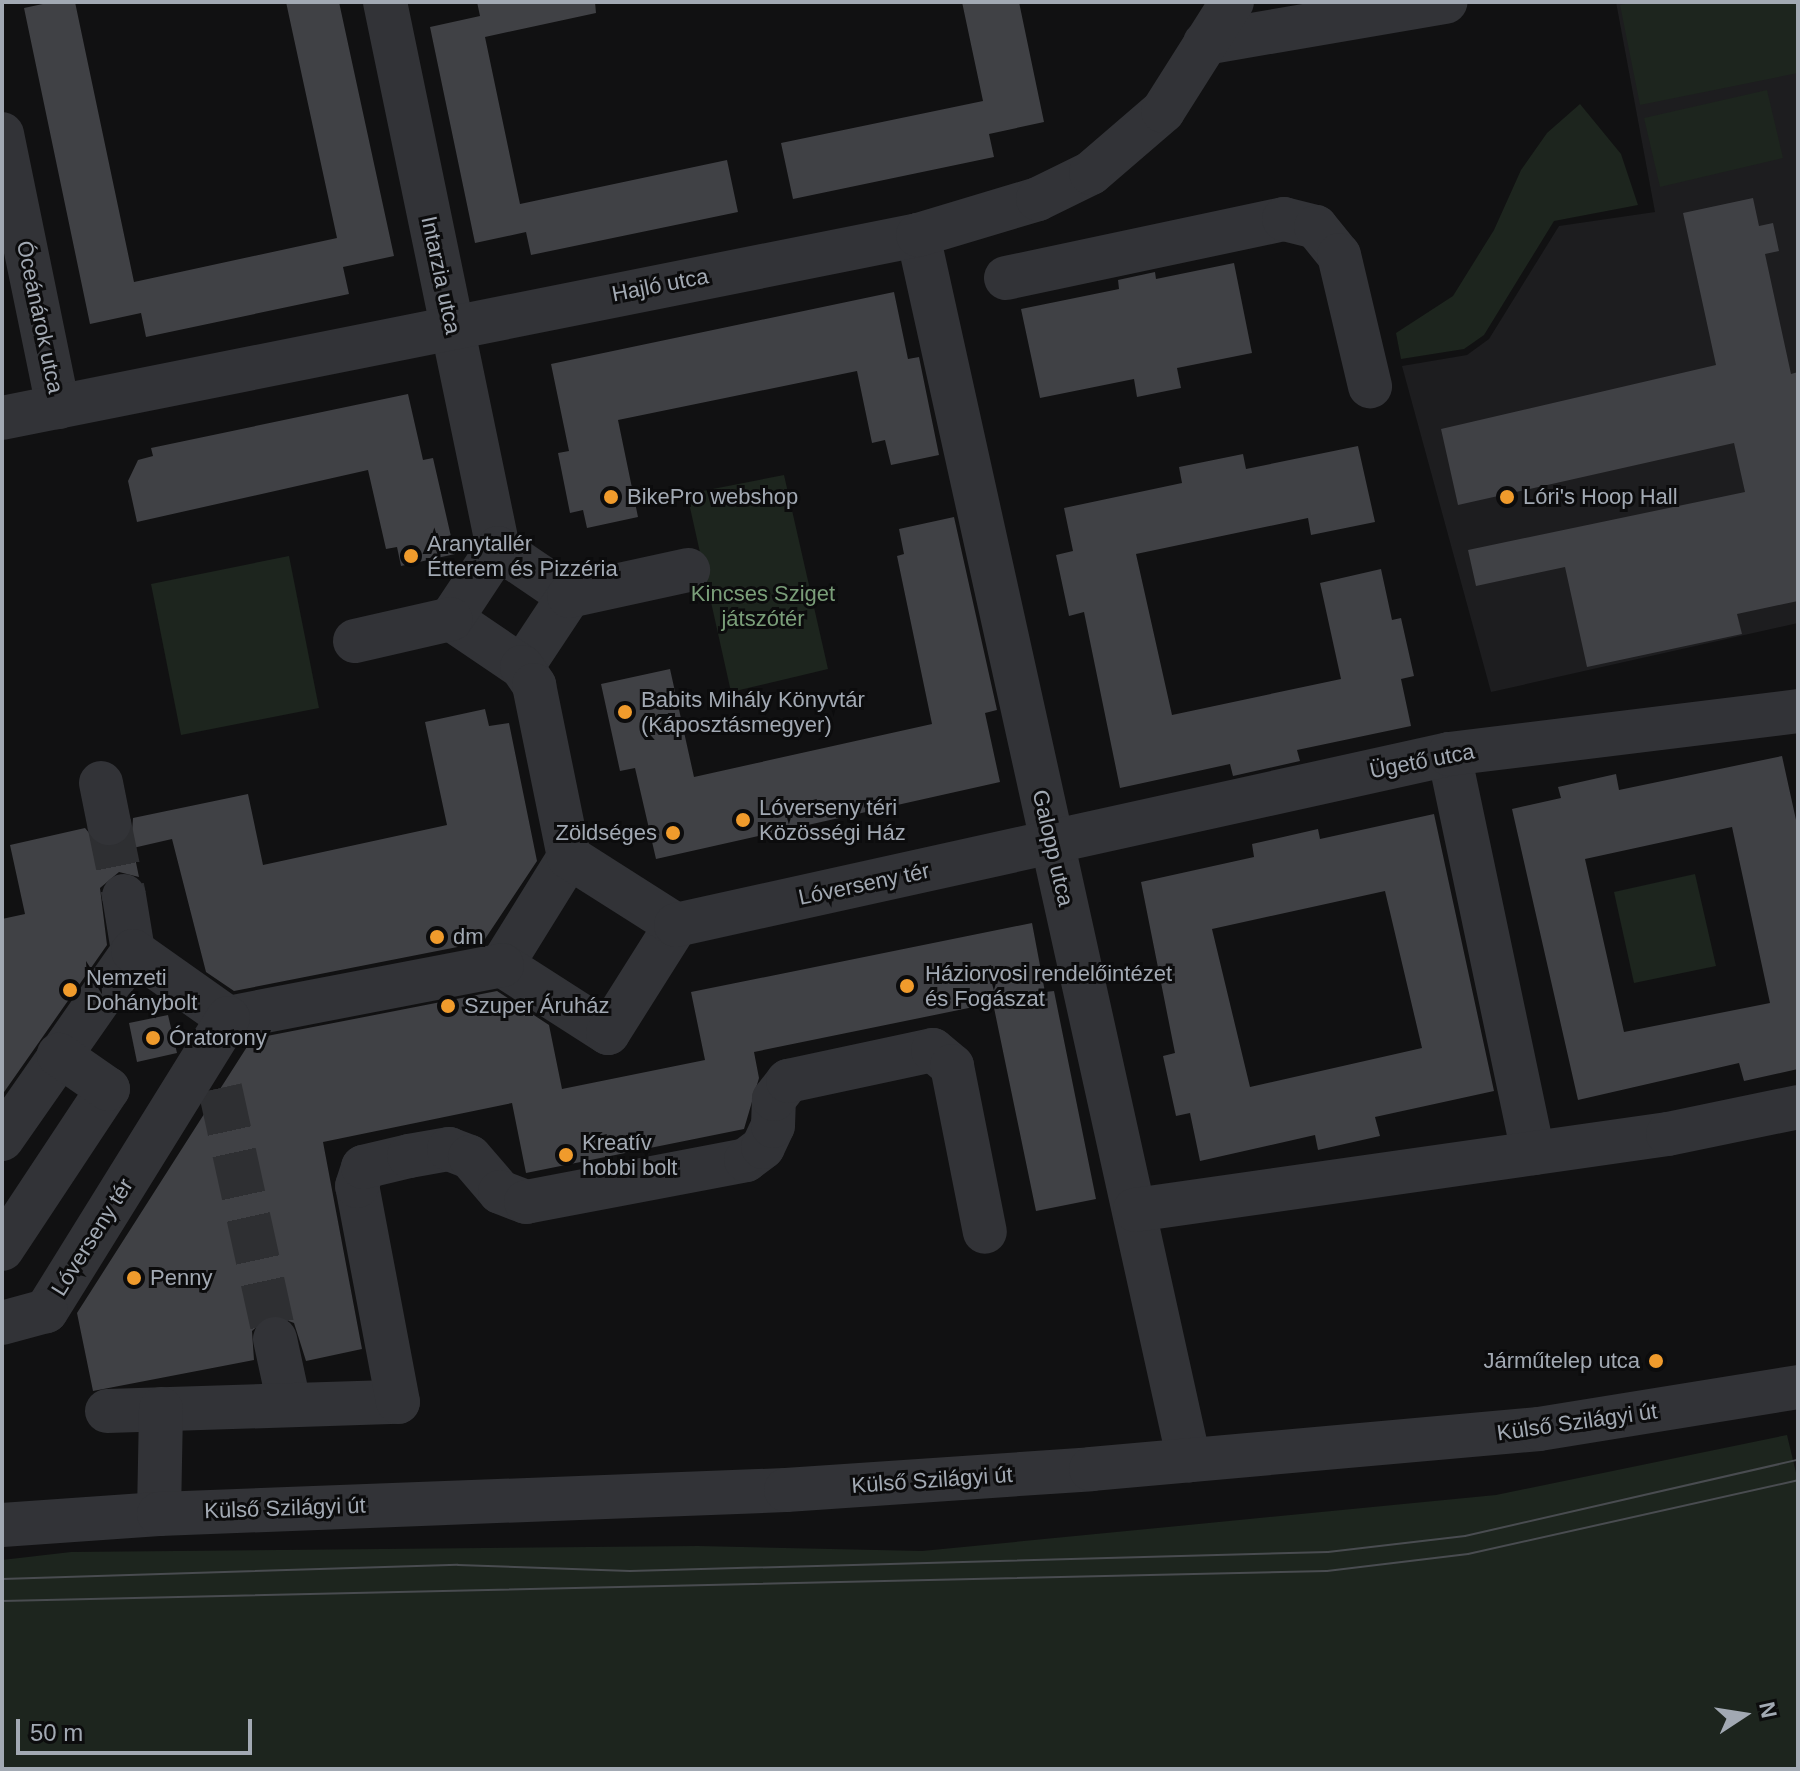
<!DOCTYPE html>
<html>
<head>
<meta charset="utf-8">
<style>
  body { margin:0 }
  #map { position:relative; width:1800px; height:1771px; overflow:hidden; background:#111112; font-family:Arial,sans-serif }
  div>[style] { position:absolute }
  .built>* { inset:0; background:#1d1d1f }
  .green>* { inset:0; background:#1d251e }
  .building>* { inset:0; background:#404145 }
  .minor-tunnel>* { height:44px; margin-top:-22px; transform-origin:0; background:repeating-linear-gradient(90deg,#2e2f32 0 44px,transparent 0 66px) }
  .minor>* { height:44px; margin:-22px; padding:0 22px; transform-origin:22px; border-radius:22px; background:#323337 }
  .tram>* { height:2px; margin:-1px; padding:0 1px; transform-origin:1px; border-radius:1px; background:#494c50 }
  .dots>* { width:22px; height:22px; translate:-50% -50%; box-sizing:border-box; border:4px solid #0c0c0d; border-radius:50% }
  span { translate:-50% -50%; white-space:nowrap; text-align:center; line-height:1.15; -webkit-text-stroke:6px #0c0c0d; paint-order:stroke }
  .street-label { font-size:22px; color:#a2a9b3 }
  .poi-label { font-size:22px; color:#a2a9b3 }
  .left { translate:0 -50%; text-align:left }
  .right { translate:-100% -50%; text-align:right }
  .park-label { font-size:22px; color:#7a9e79 }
  .frame { position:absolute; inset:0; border:4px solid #a2a9b3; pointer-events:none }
  .north { position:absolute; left:1704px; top:1675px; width:80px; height:80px; -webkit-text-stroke:6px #0c0c0d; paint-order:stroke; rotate:78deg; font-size:22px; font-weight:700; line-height:32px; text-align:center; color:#a2a9b3 }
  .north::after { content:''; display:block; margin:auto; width:28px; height:36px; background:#a2a9b3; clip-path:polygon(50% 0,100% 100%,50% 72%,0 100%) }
  .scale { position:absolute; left:16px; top:1719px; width:236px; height:36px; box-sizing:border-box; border:4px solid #a2a9b3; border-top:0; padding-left:10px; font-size:24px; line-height:28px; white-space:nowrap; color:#a2a9b3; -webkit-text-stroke:6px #0c0c0d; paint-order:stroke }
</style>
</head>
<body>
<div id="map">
  <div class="built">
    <div style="clip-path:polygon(1616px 2px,1798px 2px,1798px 623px,1491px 692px,1402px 366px,1467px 355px,1489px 339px,1559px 226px,1655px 212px)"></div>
  </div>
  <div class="green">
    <div style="clip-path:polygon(1633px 2px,1798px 2px,1798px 73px,1640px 105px,1620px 5px)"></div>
    <div style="clip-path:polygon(1767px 90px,1783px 158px,1660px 187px,1644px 118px)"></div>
    <div style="clip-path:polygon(1580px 104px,1621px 154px,1638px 205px,1554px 221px,1484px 335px,1464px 349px,1401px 359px,1396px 333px,1453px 296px,1494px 230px,1521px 170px,1547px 133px)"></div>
    <div style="clip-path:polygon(784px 475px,828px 669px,731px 692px,687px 494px)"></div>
    <div style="clip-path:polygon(289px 556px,319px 708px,181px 735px,151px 584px)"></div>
    <div style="clip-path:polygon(1695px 874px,1716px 966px,1634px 983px,1614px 892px)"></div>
    <div style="clip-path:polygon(1787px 1435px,1798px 1481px,1798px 1769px,2px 1769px,2px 1560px,71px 1552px,698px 1546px,922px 1551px,1496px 1495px)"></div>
  </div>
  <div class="building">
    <div style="clip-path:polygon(52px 2px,75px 2px,134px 282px,337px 238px,286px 2px,339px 2px,394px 256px,343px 267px,349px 294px,146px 337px,141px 313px,90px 324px,24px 8px)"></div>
    <div style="clip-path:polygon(477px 2px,595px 2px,596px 13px,485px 37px,520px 204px,727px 160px,738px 212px,531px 255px,526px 232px,475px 243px,430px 27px,480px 16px)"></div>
    <div style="clip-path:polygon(962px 2px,1019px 2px,1044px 122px,989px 134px,994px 157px,793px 199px,781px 143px,983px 101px)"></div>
    <div style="clip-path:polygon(1753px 198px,1759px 226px,1773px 223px,1779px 251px,1765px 254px,1791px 374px,1798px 372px,1798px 601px,1737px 614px,1742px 634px,1587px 667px,1565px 567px,1476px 586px,1468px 550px,1745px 492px,1734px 443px,1458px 505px,1441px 429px,1716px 365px,1683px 213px)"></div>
    <div style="clip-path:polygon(1234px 263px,1252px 353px,1177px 368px,1181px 388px,1137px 397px,1134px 379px,1040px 398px,1021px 309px,1119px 289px,1118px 280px,1155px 272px,1156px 279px)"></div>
    <div style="clip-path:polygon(894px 292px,908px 359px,919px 357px,939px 455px,891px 465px,885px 440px,872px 443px,857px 371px,618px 420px,638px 517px,587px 528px,583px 510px,570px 513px,558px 453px,569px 451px,551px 364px)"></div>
    <div style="clip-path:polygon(408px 394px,423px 460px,433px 458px,455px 554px,401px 566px,397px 547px,386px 549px,368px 470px,137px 522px,128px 481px,138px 460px,153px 456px,151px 448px)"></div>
    <div style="clip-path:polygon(1358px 446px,1375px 522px,1311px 535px,1308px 518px,1136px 554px,1172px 715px,1341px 679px,1320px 583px,1381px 569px,1392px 620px,1401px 618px,1414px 676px,1401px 679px,1411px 726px,1297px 750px,1300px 761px,1233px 776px,1230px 764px,1120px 788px,1084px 612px,1069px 616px,1056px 555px,1073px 551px,1064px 508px,1182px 483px,1179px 467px,1243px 454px,1246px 469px)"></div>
    <div style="clip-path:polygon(954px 517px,997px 710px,985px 713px,1000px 782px,656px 859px,635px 768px,620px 771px,601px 684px,670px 669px,694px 777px,932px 724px,897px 556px,904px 554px,899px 529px)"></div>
    <div style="clip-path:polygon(485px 709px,489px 726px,509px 723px,537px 861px,483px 942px,234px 991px,206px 972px,172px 839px,133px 848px,139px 877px,119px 872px,100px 888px,107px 945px,2px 1095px,2px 919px,25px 914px,10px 845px,85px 828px,100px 846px,115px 847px,132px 832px,133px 818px,248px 794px,263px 865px,447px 825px,425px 722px)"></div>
    <div style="clip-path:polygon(evenodd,1782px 756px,1798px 829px,1798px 1069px,1744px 1081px,1739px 1063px,1578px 1100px,1512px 809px,1561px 798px,1558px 787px,1616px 774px,1619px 790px,1782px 756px,1732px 827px,1770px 1003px,1624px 1032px,1585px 859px,1732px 827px)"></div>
    <div style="clip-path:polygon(evenodd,1434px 814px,1494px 1091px,1375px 1117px,1380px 1136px,1318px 1150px,1315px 1135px,1200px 1161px,1190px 1113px,1176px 1116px,1163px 1056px,1175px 1053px,1141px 882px,1254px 857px,1252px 844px,1318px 829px,1320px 839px,1434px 814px,1385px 891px,1422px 1048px,1250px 1087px,1212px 929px,1385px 891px)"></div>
    <div style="clip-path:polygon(1032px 923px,1045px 992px,1054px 991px,1096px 1199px,1036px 1211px,993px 1003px,754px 1052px,759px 1078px,744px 1129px,526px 1173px,512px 1103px,323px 1142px,362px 1349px,306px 1361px,294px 1323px,271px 1314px,252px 1331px,254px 1360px,93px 1391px,77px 1313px,252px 1039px,497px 991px,549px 1025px,562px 1089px,705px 1060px,691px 992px)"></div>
    <div style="clip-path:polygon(168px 1015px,177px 1053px,137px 1062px,129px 1023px)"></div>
  </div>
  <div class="minor-tunnel">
    <div style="left:109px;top:823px;width:75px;rotate:78.4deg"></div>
    <div style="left:220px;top:1088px;width:257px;rotate:77.6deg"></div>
  </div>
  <div class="minor">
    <div style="left:385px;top:2px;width:558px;rotate:78.31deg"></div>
    <div style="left:1205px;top:43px;width:244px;rotate:-9.7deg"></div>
    <div style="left:2px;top:134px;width:279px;rotate:78.4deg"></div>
    <div style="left:918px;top:235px;width:1255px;rotate:77.53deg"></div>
    <div style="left:1006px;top:278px;width:284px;rotate:-12deg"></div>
    <div style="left:1284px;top:219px;width:33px;rotate:14deg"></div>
    <div style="left:1316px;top:227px;width:36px;rotate:51deg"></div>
    <div style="left:1339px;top:255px;width:135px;rotate:76.7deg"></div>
    <div style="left:2px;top:418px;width:934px;rotate:-11.3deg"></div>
    <div style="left:918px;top:235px;width:125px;rotate:-16.7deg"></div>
    <div style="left:1038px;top:199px;width:59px;rotate:-26.1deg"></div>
    <div style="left:1091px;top:173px;width:95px;rotate:-40.7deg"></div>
    <div style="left:1163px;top:111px;width:129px;rotate:-57.7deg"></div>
    <div style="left:498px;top:548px;width:86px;rotate:34.1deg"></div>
    <div style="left:569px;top:596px;width:85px;rotate:123.5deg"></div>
    <div style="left:522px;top:667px;width:86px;rotate:-145.9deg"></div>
    <div style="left:451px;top:619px;width:85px;rotate:-56.5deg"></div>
    <div style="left:569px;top:596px;width:122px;rotate:-12.3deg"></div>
    <div style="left:355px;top:641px;width:98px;rotate:-12.9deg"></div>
    <div style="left:522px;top:667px;width:22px;rotate:56deg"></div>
    <div style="left:534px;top:685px;width:176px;rotate:78.5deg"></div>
    <div style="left:569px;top:857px;width:127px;rotate:121.8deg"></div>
    <div style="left:502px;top:965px;width:126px;rotate:32.7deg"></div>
    <div style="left:608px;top:1033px;width:128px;rotate:-57.8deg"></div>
    <div style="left:676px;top:925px;width:127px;rotate:-147.6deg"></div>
    <div style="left:1449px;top:754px;width:408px;rotate:78.1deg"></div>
    <div style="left:101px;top:783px;width:41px;rotate:78.7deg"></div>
    <div style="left:124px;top:896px;width:56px;rotate:80.7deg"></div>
    <div style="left:676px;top:925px;width:792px;rotate:-12.47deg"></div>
    <div style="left:1449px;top:754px;width:352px;rotate:-7deg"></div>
    <div style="left:228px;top:1018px;width:279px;rotate:-10.9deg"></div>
    <div style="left:2px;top:1139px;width:229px;rotate:-55.1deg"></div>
    <div style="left:133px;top:951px;width:116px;rotate:35.2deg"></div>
    <div style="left:228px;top:1018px;width:345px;rotate:121.8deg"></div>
    <div style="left:46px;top:1311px;width:46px;rotate:164.7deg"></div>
    <div style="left:1135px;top:1210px;width:538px;rotate:-8.12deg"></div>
    <div style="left:1668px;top:1134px;width:133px;rotate:-11.7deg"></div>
    <div style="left:2px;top:1249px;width:192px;rotate:-56.5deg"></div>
    <div style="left:108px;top:1089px;width:60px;rotate:-145.2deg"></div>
    <div style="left:275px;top:1339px;width:66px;rotate:77.8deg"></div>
    <div style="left:107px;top:1411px;width:291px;rotate:-1.8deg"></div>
    <div style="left:398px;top:1402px;width:220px;rotate:-100.7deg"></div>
    <div style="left:357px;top:1186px;width:20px;rotate:-72deg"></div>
    <div style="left:363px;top:1167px;width:47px;rotate:-13.4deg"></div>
    <div style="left:409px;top:1156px;width:41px;rotate:-9.9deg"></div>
    <div style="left:449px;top:1149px;width:22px;rotate:21deg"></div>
    <div style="left:470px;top:1157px;width:46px;rotate:49.4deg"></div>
    <div style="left:500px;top:1192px;width:28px;rotate:21deg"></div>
    <div style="left:526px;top:1202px;width:224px;rotate:-10.8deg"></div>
    <div style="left:746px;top:1160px;width:21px;rotate:-37deg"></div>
    <div style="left:763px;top:1147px;width:23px;rotate:-65deg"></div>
    <div style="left:773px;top:1126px;width:27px;rotate:-88deg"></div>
    <div style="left:774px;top:1099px;width:23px;rotate:-52deg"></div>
    <div style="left:788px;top:1081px;width:148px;rotate:-12.1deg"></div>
    <div style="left:933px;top:1050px;width:25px;rotate:40deg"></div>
    <div style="left:952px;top:1066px;width:169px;rotate:78.8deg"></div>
    <div style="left:159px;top:1514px;width:105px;rotate:-88.9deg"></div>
    <div style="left:2px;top:1525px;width:157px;rotate:-4deg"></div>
    <div style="left:159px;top:1514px;width:627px;rotate:-2.19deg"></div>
    <div style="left:786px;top:1490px;width:306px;rotate:-3.9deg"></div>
    <div style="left:1091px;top:1469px;width:450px;rotate:-5.1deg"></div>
    <div style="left:1539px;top:1429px;width:262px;rotate:-9.2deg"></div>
  </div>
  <div class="tram">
    <div style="left:2px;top:1579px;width:456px;rotate:-1.8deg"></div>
    <div style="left:458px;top:1565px;width:172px;rotate:2deg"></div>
    <div style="left:630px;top:1571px;width:698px;rotate:-1.56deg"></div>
    <div style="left:1328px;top:1552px;width:138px;rotate:-6.7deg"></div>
    <div style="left:1465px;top:1536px;width:342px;rotate:-12.9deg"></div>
    <div style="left:2px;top:1601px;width:1325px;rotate:-1.3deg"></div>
    <div style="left:1327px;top:1571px;width:142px;rotate:-6.9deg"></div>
    <div style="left:1468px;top:1554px;width:338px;rotate:-12.6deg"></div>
  </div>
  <div class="dots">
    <div style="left:611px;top:497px;background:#f09b2c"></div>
    <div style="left:1507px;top:497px;background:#f09b2c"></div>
    <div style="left:411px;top:556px;background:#f09b2c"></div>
    <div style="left:625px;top:712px;background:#f09b2c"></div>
    <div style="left:743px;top:820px;background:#f09b2c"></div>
    <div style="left:673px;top:833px;background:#f09b2c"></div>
    <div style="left:437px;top:937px;background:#f09b2c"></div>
    <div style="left:907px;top:986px;background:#f09b2c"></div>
    <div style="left:70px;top:990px;background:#f09b2c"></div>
    <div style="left:448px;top:1006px;background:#f09b2c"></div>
    <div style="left:153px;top:1038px;background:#f09b2c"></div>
    <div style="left:566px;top:1155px;background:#f09b2c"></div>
    <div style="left:134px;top:1278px;background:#f09b2c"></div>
    <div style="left:1656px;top:1361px;background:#f09b2c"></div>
  </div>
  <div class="street-label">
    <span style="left:441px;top:275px;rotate:78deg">Intarzia utca</span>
    <span style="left:660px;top:285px;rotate:-11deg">Hajló utca</span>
    <span style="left:40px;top:317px;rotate:78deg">Óceánárok utca</span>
    <span style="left:1422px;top:761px;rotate:-11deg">Ügető utca</span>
    <span style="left:1053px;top:848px;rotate:77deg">Galopp utca</span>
    <span style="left:864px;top:884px;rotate:-12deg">Lóverseny tér</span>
    <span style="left:92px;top:1237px;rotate:-58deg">Lóverseny tér</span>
    <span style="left:1577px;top:1422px;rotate:-8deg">Külső Szilágyi út</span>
    <span style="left:932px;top:1480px;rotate:-4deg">Külső Szilágyi út</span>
    <span style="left:285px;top:1508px;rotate:-2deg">Külső Szilágyi út</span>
  </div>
  <div class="poi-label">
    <span class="left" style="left:627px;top:497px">BikePro webshop</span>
    <span class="left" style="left:1523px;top:497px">Lóri's Hoop Hall</span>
    <span class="left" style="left:427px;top:556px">Aranytallér<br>Étterem és Pizzéria</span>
    <span class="left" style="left:641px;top:712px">Babits Mihály Könyvtár<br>(Káposztásmegyer)</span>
    <span class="left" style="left:759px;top:820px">Lóverseny téri<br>Közösségi Ház</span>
    <span class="right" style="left:657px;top:833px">Zöldséges</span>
    <span class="left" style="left:453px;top:937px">dm</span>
    <span class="left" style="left:925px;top:986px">Háziorvosi rendelőintézet<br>és Fogászat</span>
    <span class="left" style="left:86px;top:990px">Nemzeti<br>Dohánybolt</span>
    <span class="left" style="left:464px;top:1006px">Szuper Áruház</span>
    <span class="left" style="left:169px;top:1038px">Óratorony</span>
    <span class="left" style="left:582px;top:1155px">Kreatív<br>hobbi bolt</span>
    <span class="left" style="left:150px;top:1278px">Penny</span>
    <span class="right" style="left:1640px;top:1361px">Járműtelep utca</span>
  </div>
  <div class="park-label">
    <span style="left:763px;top:606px">Kincses Sziget<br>játszótér</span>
  </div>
  <div class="frame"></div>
  <div class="north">N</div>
  <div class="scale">50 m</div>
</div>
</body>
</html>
